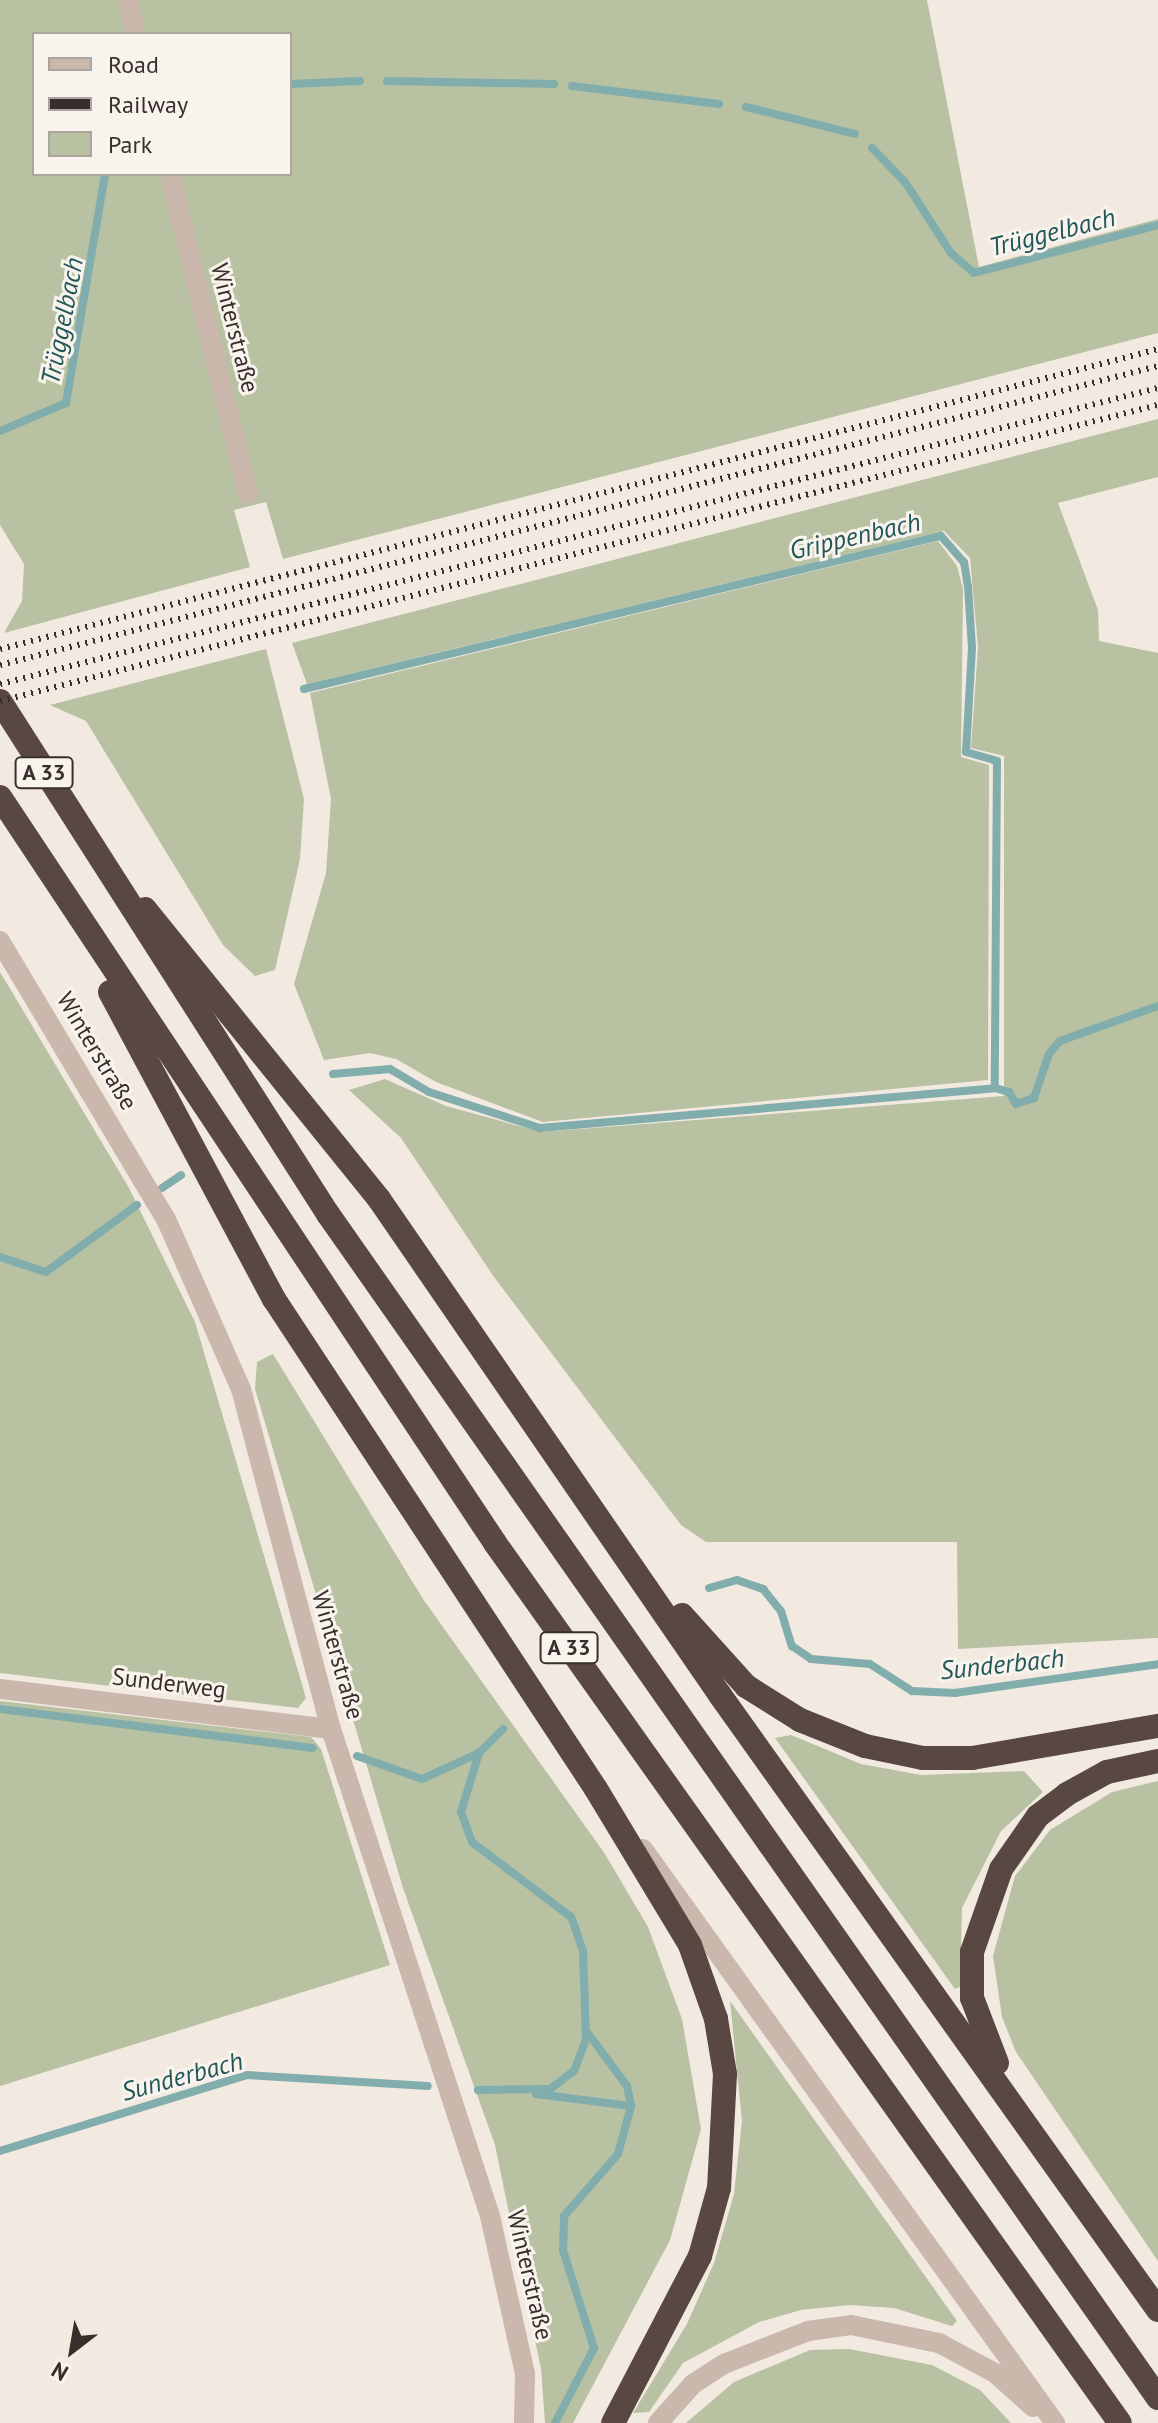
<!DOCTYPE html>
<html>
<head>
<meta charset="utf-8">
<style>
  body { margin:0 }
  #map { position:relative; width:1158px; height:2423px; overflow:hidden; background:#f2e9e0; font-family:"PT Sans",sans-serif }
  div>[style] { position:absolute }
  .green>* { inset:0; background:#b8c1a1 }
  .stream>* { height:8px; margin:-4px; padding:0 4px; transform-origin:4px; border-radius:4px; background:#81aead }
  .minor>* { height:20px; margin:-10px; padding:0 10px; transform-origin:10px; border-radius:10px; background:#cab8ac }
  .highway>* { height:24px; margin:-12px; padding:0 12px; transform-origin:12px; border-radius:12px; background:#594842 }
  .rail>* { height:6px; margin-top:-3px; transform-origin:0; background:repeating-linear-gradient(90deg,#382e2b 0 2px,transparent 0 8px) }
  span { translate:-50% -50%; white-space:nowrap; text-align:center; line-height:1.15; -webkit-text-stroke:6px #f9f3ed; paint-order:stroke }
  .shield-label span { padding:2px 6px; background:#f9f3ed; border:2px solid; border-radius:6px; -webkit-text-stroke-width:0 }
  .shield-label { font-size:22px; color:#382e2b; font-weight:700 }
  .street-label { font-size:24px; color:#382e2b }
  .water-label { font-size:26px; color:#225758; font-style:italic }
  .legend { position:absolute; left:32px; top:32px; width:260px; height:144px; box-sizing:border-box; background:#f9f3ed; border:2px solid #aca49f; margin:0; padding:10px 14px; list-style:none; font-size:24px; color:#382e2b }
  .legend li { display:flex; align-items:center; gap:16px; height:40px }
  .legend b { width:40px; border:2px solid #aca49f }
  .north { position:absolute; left:32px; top:2311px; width:80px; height:80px; -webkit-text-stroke:6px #f9f3ed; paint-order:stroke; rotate:211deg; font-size:22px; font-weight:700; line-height:32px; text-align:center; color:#382e2b }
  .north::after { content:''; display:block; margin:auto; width:28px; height:36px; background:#382e2b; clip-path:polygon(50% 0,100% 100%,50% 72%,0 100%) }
</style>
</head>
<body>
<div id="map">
  <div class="green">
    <div style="clip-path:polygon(evenodd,0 0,927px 0,979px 267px,1158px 219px,1158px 333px,283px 559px,266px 502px,234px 510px,250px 567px,4px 633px,22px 601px,24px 564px,0 525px,0 0,34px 34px,290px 34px,290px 174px,34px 174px,34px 34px)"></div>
    <div style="clip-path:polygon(1158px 419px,1158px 477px,1058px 503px,1098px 610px,1099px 641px,1158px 653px,1158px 1638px,958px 1649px,957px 1542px,706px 1542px,681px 1525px,494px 1277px,401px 1138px,349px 1090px,385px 1079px,446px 1106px,541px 1132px,1004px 1096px,1004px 756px,971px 748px,978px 647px,970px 558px,944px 531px,307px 684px,292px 643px)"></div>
    <div style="clip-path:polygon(938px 541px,957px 566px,963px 589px,961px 757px,989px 765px,988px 1080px,543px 1122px,436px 1082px,396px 1059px,370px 1053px,324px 1060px,294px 984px,326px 873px,331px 799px,310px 693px)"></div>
    <div style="clip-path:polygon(266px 649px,304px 799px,300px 859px,275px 970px,255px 976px,223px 945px,86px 721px,50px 705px)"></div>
    <div style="clip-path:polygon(0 972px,129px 1188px,195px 1322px,306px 1698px,298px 1708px,0 1673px)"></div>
    <div style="clip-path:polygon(273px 1354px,423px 1599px,605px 1854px,648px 1927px,682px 2019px,701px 2129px,670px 2240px,573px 2423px,545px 2423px,541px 2369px,495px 2145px,403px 1888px,255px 1389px,257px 1362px)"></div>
    <div style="clip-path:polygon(0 1701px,311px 1737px,321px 1749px,390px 1965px,0 2086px)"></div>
    <div style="clip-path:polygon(791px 1735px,861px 1764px,921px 1775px,1024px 1771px,1043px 1792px,1001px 1831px,962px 1908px,960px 1987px,955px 1989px,775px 1738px)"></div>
    <div style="clip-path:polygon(1158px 1781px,1158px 2261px,1016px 2052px,1002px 2017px,993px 1956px,1015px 1876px,1050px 1830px,1112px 1792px)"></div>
    <div style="clip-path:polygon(730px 2001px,957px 2321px,952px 2326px,894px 2308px,850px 2305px,801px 2310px,759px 2322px,683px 2363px,649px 2412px,633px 2413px,687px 2324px,714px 2263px,734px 2194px,742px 2121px)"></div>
    <div style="clip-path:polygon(849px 2349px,932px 2365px,980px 2390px,1011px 2423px,686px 2423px,734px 2382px,810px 2350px)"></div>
  </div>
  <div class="stream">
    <div style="left:387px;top:81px;width:167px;rotate:1deg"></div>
    <div style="left:290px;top:84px;width:70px;rotate:-2.5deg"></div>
    <div style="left:572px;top:86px;width:148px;rotate:7deg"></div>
    <div style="left:746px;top:107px;width:112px;rotate:13.9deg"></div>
    <div style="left:872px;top:148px;width:47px;rotate:45.9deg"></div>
    <div style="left:905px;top:182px;width:85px;rotate:57.1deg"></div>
    <div style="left:951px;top:253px;width:30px;rotate:41deg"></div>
    <div style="left:974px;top:273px;width:190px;rotate:-14.6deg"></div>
    <div style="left:0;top:431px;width:72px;rotate:-23deg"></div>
    <div style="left:66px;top:403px;width:232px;rotate:-80.3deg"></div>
    <div style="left:304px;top:689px;width:655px;rotate:-13.51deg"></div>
    <div style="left:941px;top:536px;width:35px;rotate:49deg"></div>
    <div style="left:964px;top:562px;width:24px;rotate:81deg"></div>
    <div style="left:968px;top:586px;width:62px;rotate:86.3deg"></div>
    <div style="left:972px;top:648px;width:104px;rotate:93.3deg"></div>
    <div style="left:966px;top:752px;width:32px;rotate:16deg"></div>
    <div style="left:997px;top:761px;width:327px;rotate:90.4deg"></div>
    <div style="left:333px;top:1074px;width:57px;rotate:-5deg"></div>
    <div style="left:390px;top:1069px;width:45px;rotate:30.5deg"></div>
    <div style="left:429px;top:1092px;width:117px;rotate:18deg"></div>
    <div style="left:540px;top:1128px;width:457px;rotate:-5deg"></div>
    <div style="left:995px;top:1088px;width:15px;rotate:16deg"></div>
    <div style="left:1009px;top:1092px;width:14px;rotate:60deg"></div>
    <div style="left:1016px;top:1104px;width:19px;rotate:-18deg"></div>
    <div style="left:1034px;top:1098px;width:46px;rotate:-71.2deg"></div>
    <div style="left:1049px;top:1054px;width:17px;rotate:-50deg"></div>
    <div style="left:1060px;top:1041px;width:104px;rotate:-19.7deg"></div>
    <div style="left:162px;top:1188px;width:23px;rotate:-34deg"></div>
    <div style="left:0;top:1257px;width:48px;rotate:18.1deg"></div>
    <div style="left:46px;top:1272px;width:113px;rotate:-36.4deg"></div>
    <div style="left:709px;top:1588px;width:29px;rotate:-16deg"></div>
    <div style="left:737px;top:1580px;width:28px;rotate:19deg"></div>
    <div style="left:763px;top:1589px;width:28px;rotate:51deg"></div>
    <div style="left:781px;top:1611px;width:37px;rotate:73deg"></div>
    <div style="left:792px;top:1646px;width:23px;rotate:34deg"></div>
    <div style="left:811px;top:1659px;width:59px;rotate:4.8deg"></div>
    <div style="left:870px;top:1664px;width:50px;rotate:32.7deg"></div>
    <div style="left:912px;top:1691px;width:43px;rotate:2.7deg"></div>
    <div style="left:955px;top:1693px;width:205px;rotate:-8.1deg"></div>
    <div style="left:0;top:1709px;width:315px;rotate:7.1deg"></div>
    <div style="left:357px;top:1756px;width:69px;rotate:19.5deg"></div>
    <div style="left:422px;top:1779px;width:63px;rotate:-24.5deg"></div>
    <div style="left:478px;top:2090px;width:72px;rotate:-0.8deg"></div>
    <div style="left:550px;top:2089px;width:30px;rotate:-37deg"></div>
    <div style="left:574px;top:2071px;width:33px;rotate:-69deg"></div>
    <div style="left:586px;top:2040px;width:89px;rotate:-91.9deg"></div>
    <div style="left:583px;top:1951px;width:36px;rotate:-109deg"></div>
    <div style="left:571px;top:1917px;width:124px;rotate:-142.9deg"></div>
    <div style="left:472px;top:1842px;width:32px;rotate:-110deg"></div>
    <div style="left:461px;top:1812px;width:62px;rotate:-73deg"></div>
    <div style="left:479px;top:1753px;width:34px;rotate:-45deg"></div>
    <div style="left:536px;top:2094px;width:96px;rotate:7.2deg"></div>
    <div style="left:0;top:2151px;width:258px;rotate:-17.1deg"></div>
    <div style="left:247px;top:2075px;width:181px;rotate:3.5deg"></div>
    <div style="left:555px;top:2423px;width:85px;rotate:-62.5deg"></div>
    <div style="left:594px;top:2348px;width:103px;rotate:-107.6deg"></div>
    <div style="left:563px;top:2250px;width:34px;rotate:-88deg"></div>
    <div style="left:564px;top:2216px;width:82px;rotate:-48.9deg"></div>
    <div style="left:618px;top:2154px;width:50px;rotate:-74.8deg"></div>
    <div style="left:631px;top:2106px;width:20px;rotate:-101deg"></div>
    <div style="left:627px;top:2086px;width:67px;rotate:-126.5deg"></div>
  </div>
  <div class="minor">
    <div style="left:128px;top:0;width:35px;rotate:78deg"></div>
    <div style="left:170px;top:174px;width:329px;rotate:76.3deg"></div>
    <div style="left:0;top:941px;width:324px;rotate:59.2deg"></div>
    <div style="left:166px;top:1219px;width:186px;rotate:66.2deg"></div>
    <div style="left:241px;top:1389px;width:352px;rotate:75.2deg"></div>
    <div style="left:331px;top:1729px;width:512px;rotate:71.92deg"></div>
    <div style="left:490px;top:2216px;width:162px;rotate:77.5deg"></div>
    <div style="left:525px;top:2374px;width:49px;rotate:91.2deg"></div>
    <div style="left:0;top:1689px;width:333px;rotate:6.9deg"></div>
    <div style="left:643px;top:1849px;width:707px;rotate:54.33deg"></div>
    <div style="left:658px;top:2423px;width:52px;rotate:-48.1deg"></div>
    <div style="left:693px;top:2384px;width:37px;rotate:-33deg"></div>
    <div style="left:724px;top:2364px;width:90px;rotate:-21.4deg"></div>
    <div style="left:808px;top:2331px;width:43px;rotate:-7.9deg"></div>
    <div style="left:851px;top:2325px;width:90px;rotate:11.6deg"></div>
    <div style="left:939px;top:2343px;width:64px;rotate:28.2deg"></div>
    <div style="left:995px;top:2373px;width:51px;rotate:41.8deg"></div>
  </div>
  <div class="highway">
    <div style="left:0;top:701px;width:609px;rotate:57.41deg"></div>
    <div style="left:328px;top:1214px;width:1446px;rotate:54.97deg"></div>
    <div style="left:0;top:797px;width:895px;rotate:56.43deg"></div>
    <div style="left:495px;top:1543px;width:1079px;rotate:54.62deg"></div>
    <div style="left:145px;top:909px;width:373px;rotate:51.1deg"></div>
    <div style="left:379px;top:1199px;width:602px;rotate:55.49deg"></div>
    <div style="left:720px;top:1695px;width:755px;rotate:54.54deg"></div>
    <div style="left:110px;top:992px;width:348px;rotate:61.9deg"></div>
    <div style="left:274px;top:1299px;width:586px;rotate:56.69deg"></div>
    <div style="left:596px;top:1789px;width:182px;rotate:58.9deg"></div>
    <div style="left:690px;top:1945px;width:78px;rotate:70.6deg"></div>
    <div style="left:716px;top:2019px;width:56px;rotate:80.7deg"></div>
    <div style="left:725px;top:2074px;width:114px;rotate:93deg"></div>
    <div style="left:719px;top:2188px;width:71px;rotate:105.6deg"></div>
    <div style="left:700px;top:2256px;width:188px;rotate:117.5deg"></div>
    <div style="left:682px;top:1615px;width:96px;rotate:48deg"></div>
    <div style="left:746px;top:1686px;width:64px;rotate:32.2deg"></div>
    <div style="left:800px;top:1720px;width:70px;rotate:21.8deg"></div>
    <div style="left:865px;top:1746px;width:59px;rotate:11.7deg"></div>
    <div style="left:923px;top:1758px;width:49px"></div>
    <div style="left:972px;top:1758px;width:189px;rotate:-9.8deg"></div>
    <div style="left:997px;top:2063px;width:70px;rotate:-111deg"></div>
    <div style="left:972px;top:1998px;width:46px;rotate:-90deg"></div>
    <div style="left:972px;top:1952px;width:88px;rotate:-70.7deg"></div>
    <div style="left:1001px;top:1869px;width:65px;rotate:-55.1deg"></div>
    <div style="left:1038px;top:1816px;width:36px;rotate:-37deg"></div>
    <div style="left:1067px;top:1794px;width:46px;rotate:-28.8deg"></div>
    <div style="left:1107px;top:1772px;width:52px;rotate:-12.2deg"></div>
  </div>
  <div class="rail">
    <div style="left:0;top:649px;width:1196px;rotate:-14.52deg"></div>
    <div style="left:0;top:665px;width:1196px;rotate:-14.48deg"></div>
    <div style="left:0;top:684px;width:1195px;rotate:-14.34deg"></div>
    <div style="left:0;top:701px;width:1195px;rotate:-14.34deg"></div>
  </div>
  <div class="shield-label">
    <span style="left:44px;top:773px">A 33</span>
    <span style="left:569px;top:1648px">A 33</span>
  </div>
  <div class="street-label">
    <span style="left:235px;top:328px;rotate:76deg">Winterstraße</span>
    <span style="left:97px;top:1051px;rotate:59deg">Winterstraße</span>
    <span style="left:338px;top:1655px;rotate:74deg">Winterstraße</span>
    <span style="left:169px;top:1683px;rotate:7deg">Sunderweg</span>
    <span style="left:530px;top:2275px;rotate:77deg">Winterstraße</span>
  </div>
  <div class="water-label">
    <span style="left:1052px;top:232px;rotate:-14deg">Trüggelbach</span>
    <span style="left:62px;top:321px;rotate:-79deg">Trüggelbach</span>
    <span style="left:855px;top:536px;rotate:-13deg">Grippenbach</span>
    <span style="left:1002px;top:1664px;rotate:-6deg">Sunderbach</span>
    <span style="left:182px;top:2076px;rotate:-15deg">Sunderbach</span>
  </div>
  <ul class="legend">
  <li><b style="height:10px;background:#cab8ac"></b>Road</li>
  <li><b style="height:10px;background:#382e2b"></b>Railway</li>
  <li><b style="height:22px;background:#b8c1a1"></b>Park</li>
  </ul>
  <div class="north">N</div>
</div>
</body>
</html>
